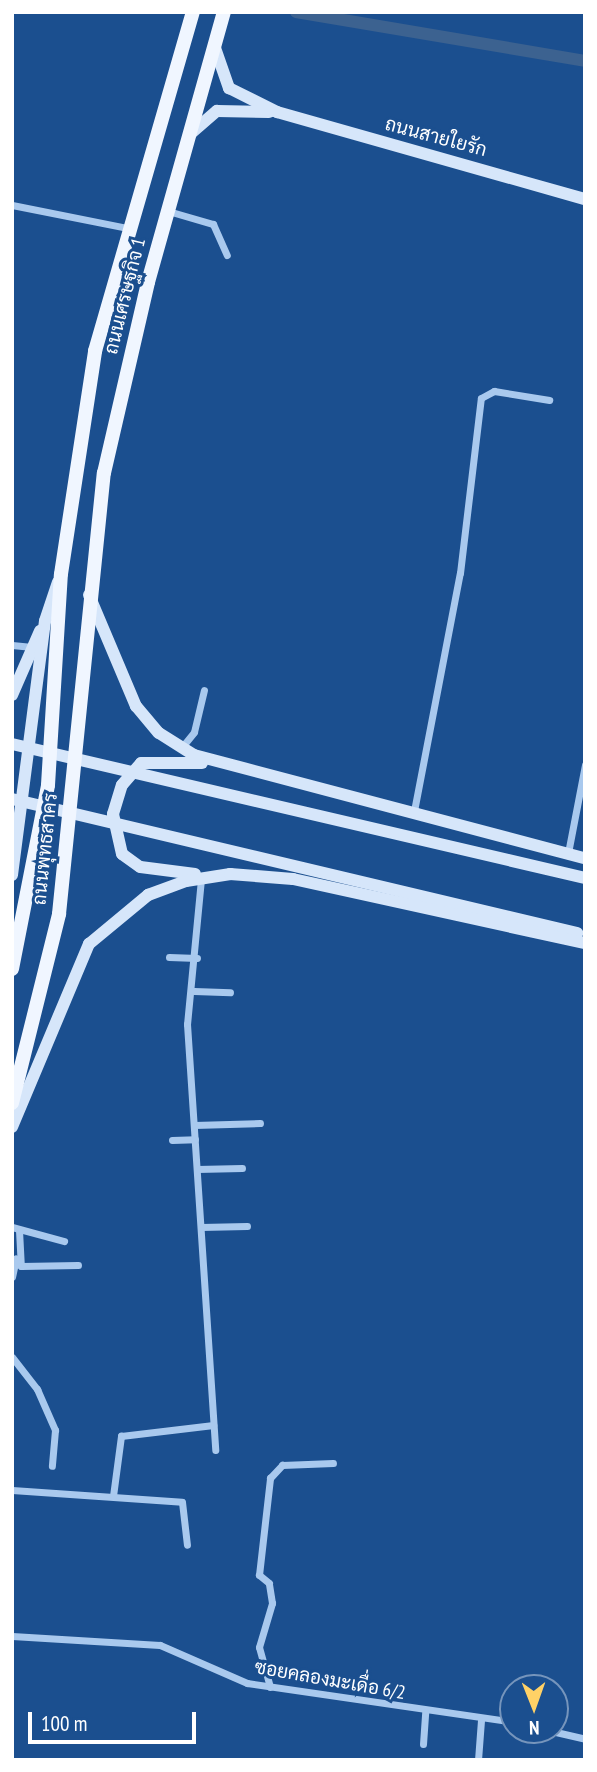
<!DOCTYPE html>
<html>
<head>
<meta charset="utf-8">
<style>
  body { margin:0 }
  #map { position:relative; width:597px; height:1772px; overflow:hidden; background:#1b4f8f; font-family:"PT Sans Narrow",Sarabun,sans-serif }
  div>[style] { position:absolute }
  .canal>* { height:12px; margin:-6px; padding:0 6px; transform-origin:6px; border-radius:6px; background:#3c6290 }
  .street>* { height:7px; margin:-3.5px; padding:0 3.5px; transform-origin:3.5px; border-radius:3.5px; background:#a9c9ee }
  .secondary>* { height:12px; margin:-6px; padding:0 6px; transform-origin:6px; border-radius:6px; background:#d6e6fa }
  .primary>* { height:14px; margin:-7px; padding:0 7px; transform-origin:7px; border-radius:7px; background:#f0f6ff }
  span { translate:-50% -50%; white-space:nowrap; text-align:center; line-height:1.15; -webkit-text-stroke:6px #1b4f8f; paint-order:stroke }
  .street-label { font-size:19px; color:#fff }
  .frame { position:absolute; inset:0; border:14px solid #fff; pointer-events:none }
  .north { position:absolute; left:499px; top:1674px; width:70px; height:70px; box-sizing:border-box; background:#1b4f8f; border:2px solid #7695bc; border-radius:50%; rotate:179deg; font-size:19px; font-weight:700; line-height:28px; text-align:center; color:#fff }
  .north::after { content:''; display:block; margin:auto; width:24px; height:32px; background:#ffd166; clip-path:polygon(50% 0,100% 100%,50% 72%,0 100%) }
  .scale { position:absolute; left:28px; top:1712px; width:168px; height:32px; box-sizing:border-box; border:4px solid #fff; border-top:0; padding-left:9px; font-size:21px; line-height:24px; white-space:nowrap; color:#fff; -webkit-text-stroke:5px #1b4f8f; paint-order:stroke }
</style>
</head>
<body>
<div id="map">
  <div class="canal">
    <div style="left:296px;top:12px;width:293px;rotate:9.6deg"></div>
  </div>
  <div class="street">
    <div style="left:12px;top:205px;width:117px;rotate:11.3deg"></div>
    <div style="left:168px;top:211px;width:47px;rotate:16.1deg"></div>
    <div style="left:213px;top:224px;width:34px;rotate:66deg"></div>
    <div style="left:12px;top:645px;width:20px;rotate:6deg"></div>
    <div style="left:182px;top:747px;width:19px;rotate:-51deg"></div>
    <div style="left:194px;top:732px;width:43px;rotate:-76.6deg"></div>
    <div style="left:414px;top:811px;width:242px;rotate:-79.1deg"></div>
    <div style="left:460px;top:573px;width:176px;rotate:-83.2deg"></div>
    <div style="left:481px;top:398px;width:15px;rotate:-28deg"></div>
    <div style="left:494px;top:391px;width:56px;rotate:9.3deg"></div>
    <div style="left:568px;top:853px;width:90px;rotate:-79.1deg"></div>
    <div style="left:201px;top:879px;width:146px;rotate:95.5deg"></div>
    <div style="left:187px;top:1024px;width:427px;rotate:86.2deg"></div>
    <div style="left:169px;top:957px;width:28px;rotate:2deg"></div>
    <div style="left:194px;top:991px;width:36px;rotate:2deg"></div>
    <div style="left:194px;top:1125px;width:66px;rotate:-1.7deg"></div>
    <div style="left:172px;top:1140px;width:23px;rotate:-2deg"></div>
    <div style="left:197px;top:1169px;width:45px;rotate:-1.3deg"></div>
    <div style="left:12px;top:1227px;width:54px;rotate:15.1deg"></div>
    <div style="left:201px;top:1227px;width:46px;rotate:-1.2deg"></div>
    <div style="left:19px;top:1230px;width:36px;rotate:87deg"></div>
    <div style="left:21px;top:1266px;width:57px;rotate:-1deg"></div>
    <div style="left:12px;top:1277px;width:19px;rotate:-78deg"></div>
    <div style="left:12px;top:1357px;width:41px;rotate:52deg"></div>
    <div style="left:37px;top:1389px;width:45px;rotate:66.3deg"></div>
    <div style="left:55px;top:1430px;width:36px;rotate:95deg"></div>
    <div style="left:12px;top:1490px;width:170px;rotate:4deg"></div>
    <div style="left:182px;top:1502px;width:43px;rotate:83.4deg"></div>
    <div style="left:113px;top:1496px;width:61px;rotate:-82.4deg"></div>
    <div style="left:121px;top:1436px;width:93px;rotate:-6.8deg"></div>
    <div style="left:12px;top:1636px;width:148px;rotate:3.5deg"></div>
    <div style="left:160px;top:1645px;width:95px;rotate:23.6deg"></div>
    <div style="left:247px;top:1683px;width:269px;rotate:8.3deg"></div>
    <div style="left:270px;top:1687px;width:41px;rotate:-105.4deg"></div>
    <div style="left:259px;top:1647px;width:46px;rotate:-73.5deg"></div>
    <div style="left:272px;top:1603px;width:20px;rotate:-99deg"></div>
    <div style="left:269px;top:1583px;width:13px;rotate:-141deg"></div>
    <div style="left:259px;top:1575px;width:98px;rotate:-83.5deg"></div>
    <div style="left:270px;top:1478px;width:18px;rotate:-47deg"></div>
    <div style="left:282px;top:1465px;width:51px;rotate:-2.2deg"></div>
    <div style="left:547px;top:1730px;width:39px;rotate:13deg"></div>
    <div style="left:423px;top:1744px;width:32px;rotate:-86deg"></div>
    <div style="left:478px;top:1760px;width:40px;rotate:-85.7deg"></div>
  </div>
  <div class="secondary">
    <div style="left:214px;top:45px;width:46px;rotate:70.8deg"></div>
    <div style="left:229px;top:88px;width:54px;rotate:26.6deg"></div>
    <div style="left:277px;top:112px;width:320px;rotate:15.8deg"></div>
    <div style="left:189px;top:135px;width:37px;rotate:-41deg"></div>
    <div style="left:217px;top:111px;width:52px;rotate:1.1deg"></div>
    <div style="left:89px;top:595px;width:121px;rotate:67.1deg"></div>
    <div style="left:136px;top:706px;width:35px;rotate:50deg"></div>
    <div style="left:159px;top:733px;width:41px;rotate:32.2deg"></div>
    <div style="left:194px;top:755px;width:404px;rotate:14.8deg"></div>
    <div style="left:12px;top:695px;width:70px;rotate:-66.4deg"></div>
    <div style="left:12px;top:744px;width:588px;rotate:13.16deg"></div>
    <div style="left:12px;top:799px;width:581px;rotate:13.34deg"></div>
    <div style="left:195px;top:874px;width:55px;rotate:-172.7deg"></div>
    <div style="left:140px;top:867px;width:22px;rotate:-144deg"></div>
    <div style="left:122px;top:854px;width:41px;rotate:-102.7deg"></div>
    <div style="left:113px;top:814px;width:30px;rotate:-73deg"></div>
    <div style="left:122px;top:785px;width:29px;rotate:-49deg"></div>
    <div style="left:141px;top:763px;width:61px"></div>
    <div style="left:12px;top:875px;width:256px;rotate:-82.6deg"></div>
    <div style="left:45px;top:621px;width:41px;rotate:-71.6deg"></div>
    <div style="left:12px;top:1127px;width:199px;rotate:-67.2deg"></div>
    <div style="left:89px;top:944px;width:77px;rotate:-39.7deg"></div>
    <div style="left:148px;top:895px;width:40px;rotate:-20.2deg"></div>
    <div style="left:186px;top:881px;width:45px;rotate:-9deg"></div>
    <div style="left:230px;top:874px;width:63px;rotate:4.5deg"></div>
    <div style="left:293px;top:879px;width:299px;rotate:12.4deg"></div>
  </div>
  <div class="primary">
    <div style="left:12px;top:969px;width:187px;rotate:-78.9deg"></div>
    <div style="left:48px;top:785px;width:211px;rotate:-86.5deg"></div>
    <div style="left:61px;top:574px;width:226px;rotate:-81.3deg"></div>
    <div style="left:95px;top:351px;width:353px;rotate:-73.9deg"></div>
    <div style="left:12px;top:1103px;width:195px;rotate:-76deg"></div>
    <div style="left:59px;top:914px;width:443px;rotate:-84.2deg"></div>
    <div style="left:104px;top:473px;width:196px;rotate:-77deg"></div>
    <div style="left:148px;top:282px;width:280px;rotate:-74.3deg"></div>
  </div>
  <div class="street-label">
    <span style="left:436px;top:137px;rotate:15deg">ถนนสายใยรัก</span>
    <span style="left:125px;top:296px;rotate:-76deg">ถนนเศรษฐกิจ 1</span>
    <span style="left:45px;top:849px;rotate:-84deg">ถนนพุทธสาคร</span>
    <span style="left:330px;top:1680px;rotate:10deg">ซอยคลองมะเดื่อ 6/2</span>
  </div>
  <div class="frame"></div>
  <div class="north">N</div>
  <div class="scale">100 m</div>
</div>
</body>
</html>
